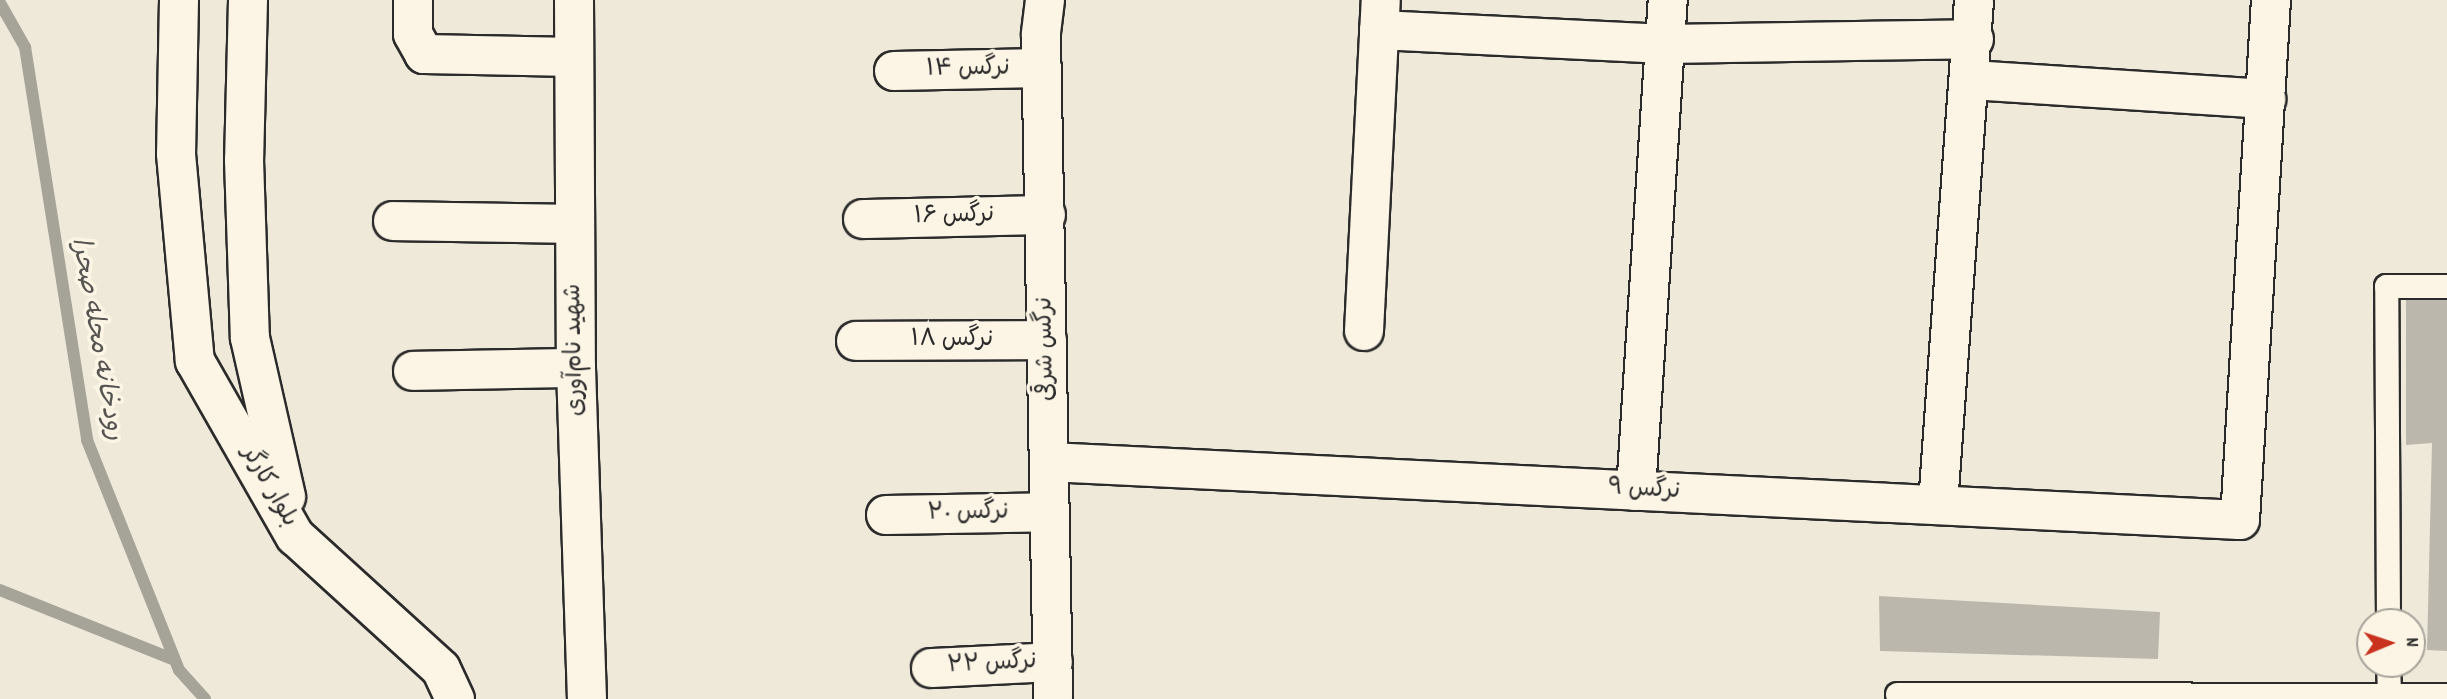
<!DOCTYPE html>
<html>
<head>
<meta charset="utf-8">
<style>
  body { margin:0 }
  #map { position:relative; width:2447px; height:699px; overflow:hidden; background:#efe9da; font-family:Dekko,"Playpen Sans Arabic",sans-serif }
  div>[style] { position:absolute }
  .stream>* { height:12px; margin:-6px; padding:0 6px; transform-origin:6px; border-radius:6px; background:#a6a399 }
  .building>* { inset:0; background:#bcb7ac }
  .roads { filter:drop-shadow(2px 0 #2b2b2b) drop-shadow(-2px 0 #2b2b2b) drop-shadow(0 2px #2b2b2b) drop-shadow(0 -2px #2b2b2b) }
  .service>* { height:23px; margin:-11.5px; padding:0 11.5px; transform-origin:11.5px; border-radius:11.5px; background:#fcf5e5 }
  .minor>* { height:38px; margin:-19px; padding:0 19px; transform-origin:19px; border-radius:19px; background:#fcf5e5 }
  .tertiary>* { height:38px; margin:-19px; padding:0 19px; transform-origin:19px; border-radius:19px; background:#fcf5e5 }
  .primary>* { height:38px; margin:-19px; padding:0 19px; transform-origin:19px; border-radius:19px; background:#fcf5e5 }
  span { translate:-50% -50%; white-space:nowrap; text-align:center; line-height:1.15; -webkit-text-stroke:7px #fcf5e5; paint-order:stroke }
  .street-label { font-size:24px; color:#2b2b2b }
  .water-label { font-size:26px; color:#565552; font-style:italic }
  .north { position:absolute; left:2356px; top:608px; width:70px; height:70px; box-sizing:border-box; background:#fcf5e5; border:2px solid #a8a49b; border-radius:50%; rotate:88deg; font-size:19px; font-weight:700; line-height:28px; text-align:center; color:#2b2b2b }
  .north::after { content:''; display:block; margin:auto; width:24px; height:32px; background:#c8321e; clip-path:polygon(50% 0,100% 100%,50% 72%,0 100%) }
</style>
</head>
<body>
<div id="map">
  <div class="stream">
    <div style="left:0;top:3px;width:51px;rotate:60.4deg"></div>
    <div style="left:25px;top:47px;width:398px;rotate:81deg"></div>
    <div style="left:87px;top:440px;width:248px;rotate:68.2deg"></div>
    <div style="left:179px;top:670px;width:39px;rotate:48deg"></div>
    <div style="left:0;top:590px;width:188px;rotate:21.8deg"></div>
  </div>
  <div class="building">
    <div style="clip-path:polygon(2406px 300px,2447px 300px,2447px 651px,2427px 650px,2432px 443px,2406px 445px)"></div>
    <div style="clip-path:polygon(1879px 596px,2160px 612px,2158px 659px,1880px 651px)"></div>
  </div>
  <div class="roads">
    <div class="service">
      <div style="left:2388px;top:622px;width:336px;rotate:-90.3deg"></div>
      <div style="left:2386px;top:286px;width:61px"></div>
      <div style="left:2388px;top:664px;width:35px;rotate:88deg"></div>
      <div style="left:1897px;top:694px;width:550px;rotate:0.1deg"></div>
    </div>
    <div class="minor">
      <div style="left:413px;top:0;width:34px;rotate:90deg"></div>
      <div style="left:413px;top:34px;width:23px;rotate:61deg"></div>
      <div style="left:424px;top:54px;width:150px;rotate:1.1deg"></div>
      <div style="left:574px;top:0;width:368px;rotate:89.7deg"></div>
      <div style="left:576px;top:368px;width:331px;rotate:88.1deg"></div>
      <div style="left:1379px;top:30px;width:287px;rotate:2.8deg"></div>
      <div style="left:1666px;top:44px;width:308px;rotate:-0.9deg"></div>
      <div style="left:894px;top:71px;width:148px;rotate:-1.2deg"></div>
      <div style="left:1971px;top:80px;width:296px;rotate:3.7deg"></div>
      <div style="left:863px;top:219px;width:183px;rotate:-1.3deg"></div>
      <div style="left:393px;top:221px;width:182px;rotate:0.9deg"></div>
      <div style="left:1364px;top:331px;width:331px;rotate:-87.1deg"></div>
      <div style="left:856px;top:341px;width:191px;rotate:-0.3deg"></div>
      <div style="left:413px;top:371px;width:163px;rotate:-1.1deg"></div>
      <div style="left:1049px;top:462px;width:1192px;rotate:2.79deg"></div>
      <div style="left:2240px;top:520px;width:521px;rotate:-86.59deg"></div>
      <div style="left:1636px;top:491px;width:492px;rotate:-86.3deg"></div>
      <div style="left:1938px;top:505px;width:506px;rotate:-85.92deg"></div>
      <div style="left:886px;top:515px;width:164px;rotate:-1deg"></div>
      <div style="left:931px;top:668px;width:122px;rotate:-2.8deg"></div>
    </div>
    <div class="tertiary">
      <div style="left:1045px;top:0;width:35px;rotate:97deg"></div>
      <div style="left:1041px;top:35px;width:664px;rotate:88.96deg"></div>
    </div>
    <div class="primary">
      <div style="left:179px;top:0;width:154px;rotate:91.1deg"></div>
      <div style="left:176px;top:154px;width:208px;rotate:84.8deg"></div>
      <div style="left:195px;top:361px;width:202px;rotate:60.3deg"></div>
      <div style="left:295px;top:536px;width:197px;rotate:42.3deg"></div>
      <div style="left:441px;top:669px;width:33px;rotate:65deg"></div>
      <div style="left:248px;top:0;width:160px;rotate:91.4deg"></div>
      <div style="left:244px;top:160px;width:178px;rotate:88.1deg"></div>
      <div style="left:250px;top:338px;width:163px;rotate:77.2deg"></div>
    </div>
  </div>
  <div class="street-label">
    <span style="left:968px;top:70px;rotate:-1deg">نرگس ۱۴</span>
    <span style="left:954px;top:217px;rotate:-1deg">نرگس ۱۶</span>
    <span style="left:952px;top:341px">نرگس ۱۸</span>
    <span style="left:1047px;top:349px;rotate:-91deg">نرگس شرقی</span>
    <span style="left:576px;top:350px;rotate:-91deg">شهید نام‌آوری</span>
    <span style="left:268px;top:487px;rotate:60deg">بلوار کارگر</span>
    <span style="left:1644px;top:491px;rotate:3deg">نرگس ۹</span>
    <span style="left:968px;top:514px;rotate:-1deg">نرگس ۲۰</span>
    <span style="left:992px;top:665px;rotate:-3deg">نرگس ۲۲</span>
  </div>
  <div class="water-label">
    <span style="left:96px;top:339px;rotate:80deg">رودخانه محله صحرا</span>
  </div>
  <div class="north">N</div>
</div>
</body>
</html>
